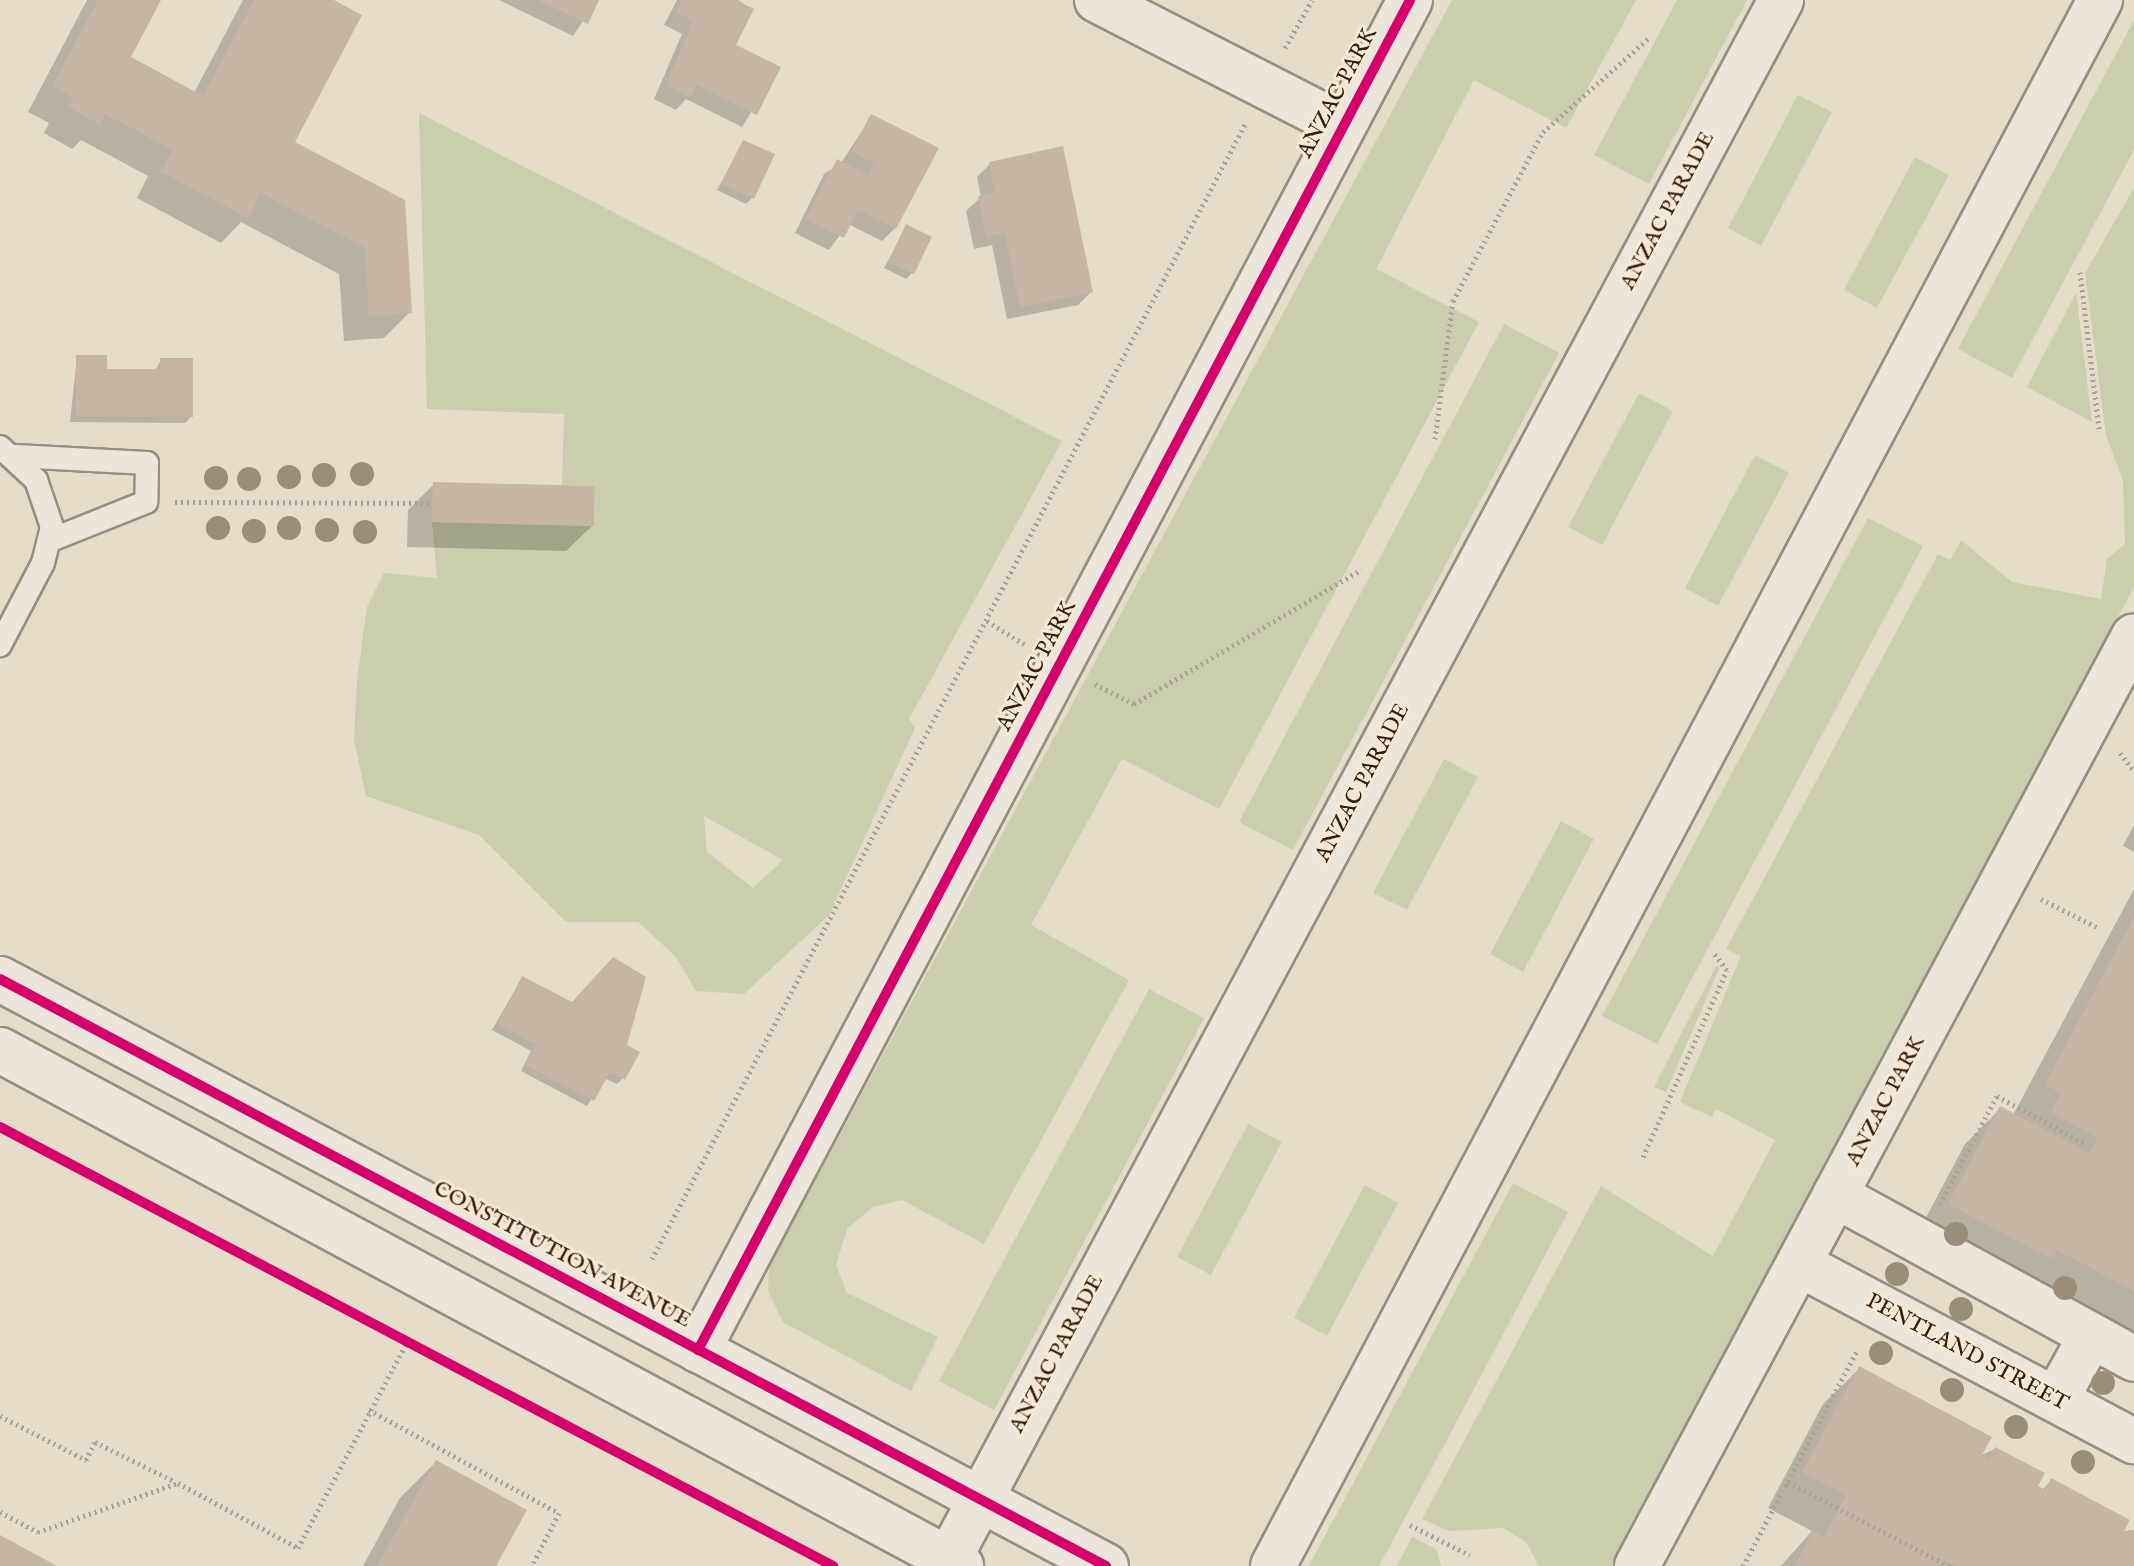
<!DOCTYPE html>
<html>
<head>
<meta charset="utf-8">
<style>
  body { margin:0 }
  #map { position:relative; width:2134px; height:1566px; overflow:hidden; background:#e6dcca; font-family:"IM FELL English",serif }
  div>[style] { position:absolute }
  .green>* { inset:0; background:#cbcead }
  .shadow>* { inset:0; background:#0003 }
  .building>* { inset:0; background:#c6b4a5 }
  .path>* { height:5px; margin-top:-2.5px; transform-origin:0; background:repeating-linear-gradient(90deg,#a8a199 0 2px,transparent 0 6px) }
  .roads { filter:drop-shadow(2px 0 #978e82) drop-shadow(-2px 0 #978e82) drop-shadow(0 2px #978e82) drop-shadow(0 -2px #978e82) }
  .service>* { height:22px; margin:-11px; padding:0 11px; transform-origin:11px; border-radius:11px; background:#ebe5dc }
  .minor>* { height:44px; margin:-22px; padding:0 22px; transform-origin:22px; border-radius:22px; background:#ebe5dc }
  .tertiary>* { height:44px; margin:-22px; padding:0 22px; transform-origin:22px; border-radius:22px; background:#ebe5dc }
  .secondary>* { height:44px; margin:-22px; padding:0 22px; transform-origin:22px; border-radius:22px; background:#ebe5dc }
  .cycleway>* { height:10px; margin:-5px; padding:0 5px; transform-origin:5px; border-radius:5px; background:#d6006c }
  .trees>* { width:24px; height:24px; margin:-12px; border-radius:50%; background:#9a8d79 }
  span { translate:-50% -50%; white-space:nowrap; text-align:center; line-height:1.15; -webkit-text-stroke:6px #f7ead4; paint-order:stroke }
  .street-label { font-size:22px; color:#341b0d }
</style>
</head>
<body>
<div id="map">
  <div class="green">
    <div style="clip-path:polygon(1452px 0,1636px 0,1566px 128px,1474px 80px,1376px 269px,1479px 322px,1219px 809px,1122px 759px,1031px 925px,1129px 980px,984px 1244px,902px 1200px,873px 1207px,847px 1229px,836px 1265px,847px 1293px,938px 1337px,911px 1391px,783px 1322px,768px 1291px,769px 1266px)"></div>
    <div style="clip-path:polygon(1677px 0,1747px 0,1649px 184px,1594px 155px)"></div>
    <div style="clip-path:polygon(2134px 20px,2134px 150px,2012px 378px,1958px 349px)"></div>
    <div style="clip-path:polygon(1798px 95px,1832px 112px,1761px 246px,1728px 228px)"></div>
    <div style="clip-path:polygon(evenodd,419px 113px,1062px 441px,909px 719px,915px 728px,829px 915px,744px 994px,696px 991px,675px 956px,638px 922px,566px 922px,479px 835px,366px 796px,354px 740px,357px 679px,367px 607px,384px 573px,437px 578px,432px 522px,594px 526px,595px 486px,562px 485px,564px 414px,427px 409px,419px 113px,704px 816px,783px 860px,753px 888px,707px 852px,704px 816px)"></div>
    <div style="clip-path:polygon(1915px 157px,1949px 175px,1877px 308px,1844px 290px)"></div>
    <div style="clip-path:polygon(2134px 188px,2134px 587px,1611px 1566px,1539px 1566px,1526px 1542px,1503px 1528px,1449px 1531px,1422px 1519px,1601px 1186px,1713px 1256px,1775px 1140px,1716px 1109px,1712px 1117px,1680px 1102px,1741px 956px,1726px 949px,1938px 554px,1950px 560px,1961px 540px,2012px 582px,2101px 599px,2107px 559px,2125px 544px,2123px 481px,2106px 435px,2085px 273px)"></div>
    <div style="clip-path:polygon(2076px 293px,2092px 422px,2027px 387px)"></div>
    <div style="clip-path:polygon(1504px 324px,1559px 353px,1293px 850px,1239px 822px)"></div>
    <div style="clip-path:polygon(1639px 393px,1673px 411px,1602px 545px,1568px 527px)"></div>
    <div style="clip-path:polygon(1755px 455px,1789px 473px,1718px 606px,1685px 588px)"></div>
    <div style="clip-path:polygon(1868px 518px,1923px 546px,1657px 1044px,1602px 1016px)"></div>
    <div style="clip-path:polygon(1444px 759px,1478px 777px,1407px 910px,1373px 893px)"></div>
    <div style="clip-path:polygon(1561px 821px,1594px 839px,1523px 972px,1490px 954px)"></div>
    <div style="clip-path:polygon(1716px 966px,1720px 967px,1666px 1092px,1654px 1087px)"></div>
    <div style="clip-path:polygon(1149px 989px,1204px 1018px,994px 1410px,939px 1381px)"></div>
    <div style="clip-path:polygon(1248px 1124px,1282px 1142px,1211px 1275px,1177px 1257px)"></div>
    <div style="clip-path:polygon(1513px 1183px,1568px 1212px,1441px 1451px,1379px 1566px,1309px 1566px)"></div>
    <div style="clip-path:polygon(1365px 1185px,1398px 1203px,1327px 1336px,1294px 1318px)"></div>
    <div style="clip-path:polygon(1412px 1537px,1436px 1549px,1441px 1566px,1397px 1566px)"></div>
  </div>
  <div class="shadow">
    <div style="clip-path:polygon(87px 0,159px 0,128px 58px,194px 93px,243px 0,329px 0,292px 142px,410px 312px,384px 338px,344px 341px,339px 274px,241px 222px,221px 243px,137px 198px,148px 176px,81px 140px,72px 149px,44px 133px,49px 123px,28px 112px)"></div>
    <div style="clip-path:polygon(499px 0,597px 0,573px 36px)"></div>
    <div style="clip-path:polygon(677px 0,738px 0,751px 9px,733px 46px,778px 68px,742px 127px,686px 99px,676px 110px,654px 99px,682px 34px,664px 25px)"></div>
    <div style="clip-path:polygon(872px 116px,895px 228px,882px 241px,848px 224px,829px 250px,795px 233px,824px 174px,841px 163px)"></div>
    <div style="clip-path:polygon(743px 142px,752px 198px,746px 204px,717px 190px)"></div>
    <div style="clip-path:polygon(990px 164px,1091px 292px,1078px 305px,1007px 319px,992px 245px,974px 249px,966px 211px,981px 197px,977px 177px)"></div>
    <div style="clip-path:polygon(907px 227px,912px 273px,906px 279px,884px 268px)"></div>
    <div style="clip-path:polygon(77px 357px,105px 371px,155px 371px,161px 360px,191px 417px,185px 423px,70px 422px)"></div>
    <div style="clip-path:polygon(434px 484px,592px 526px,566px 551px,407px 547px,408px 510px)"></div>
    <div style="clip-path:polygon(2134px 825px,2134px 852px,2123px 846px)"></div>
    <div style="clip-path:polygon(2134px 889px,2134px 1345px,1914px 1240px,1965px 1144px,2000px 1109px,2013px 1115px)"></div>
    <div style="clip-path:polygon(522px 978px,625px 1046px,623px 1078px,617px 1084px,604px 1078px,587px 1106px,521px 1071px,531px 1051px,492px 1030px)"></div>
    <div style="clip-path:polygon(1859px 1369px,1979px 1456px,1995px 1449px,2042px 1490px,2051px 1481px,2122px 1532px,2134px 1530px,2134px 1566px,1781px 1566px,1812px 1531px,1768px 1508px,1823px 1404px)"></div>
    <div style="clip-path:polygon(436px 1462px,493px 1566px,363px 1566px,400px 1498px)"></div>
  </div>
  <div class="building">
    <div style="clip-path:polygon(98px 0,161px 0,131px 57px,203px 96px,254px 0,334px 0,362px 15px,295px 142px,405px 200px,412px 313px,369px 317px,365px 248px,261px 193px,248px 218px,161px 172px,173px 150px,105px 114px,100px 124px,68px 107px,73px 97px,52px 86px)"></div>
    <div style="clip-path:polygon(538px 0,599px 0,588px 24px)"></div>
    <div style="clip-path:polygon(682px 0,736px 0,754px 9px,736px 45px,781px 67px,757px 115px,697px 85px,691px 98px,666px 85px,693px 21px,676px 12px)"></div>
    <div style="clip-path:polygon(871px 114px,939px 148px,896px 229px,858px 210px,844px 238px,806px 219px,837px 159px,868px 175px,874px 163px,851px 152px)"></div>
    <div style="clip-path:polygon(743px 140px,775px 154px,754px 199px,721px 184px)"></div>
    <div style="clip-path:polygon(1063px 146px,1093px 292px,1020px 307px,1005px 233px,986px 237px,978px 196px,995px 193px,989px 162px)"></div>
    <div style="clip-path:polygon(906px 224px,932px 237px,914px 274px,888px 262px)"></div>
    <div style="clip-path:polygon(76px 355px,107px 355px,107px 369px,160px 369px,160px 358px,193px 358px,193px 417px,76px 417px)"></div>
    <div style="clip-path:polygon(433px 482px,595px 486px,594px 526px,432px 522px)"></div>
    <div style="clip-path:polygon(2134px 917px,2134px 1291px,2057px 1250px,2052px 1259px,1948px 1204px,2000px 1106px,2089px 1153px,2098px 1138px,2051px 1112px,2061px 1094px,2045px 1084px)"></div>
    <div style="clip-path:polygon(613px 957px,646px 977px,627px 1045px,640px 1052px,625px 1080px,610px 1072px,594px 1101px,525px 1065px,536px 1044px,497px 1024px,522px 976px,572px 1002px)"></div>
    <div style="clip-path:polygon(1859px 1366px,1992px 1437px,1982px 1455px,1989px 1459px,1995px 1447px,2045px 1473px,2038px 1486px,2045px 1490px,2051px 1478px,2130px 1520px,2124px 1531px,2134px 1530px,2134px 1566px,1956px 1566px,1944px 1560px,1940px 1566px,1795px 1566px,1813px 1531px,1824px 1537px,1846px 1495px,1802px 1472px)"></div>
    <div style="clip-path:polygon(436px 1460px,527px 1510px,496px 1566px,377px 1566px)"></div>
    <div style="clip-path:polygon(0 1535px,57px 1566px,0 1566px)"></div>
  </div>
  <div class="path">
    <div style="left:1285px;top:48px;width:55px;rotate:-60.6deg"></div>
    <div style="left:2080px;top:272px;width:158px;rotate:83.1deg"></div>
    <div style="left:1435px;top:439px;width:139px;rotate:-82.6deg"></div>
    <div style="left:1453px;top:301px;width:191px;rotate:-62deg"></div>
    <div style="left:1543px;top:132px;width:142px;rotate:-41.6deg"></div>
    <div style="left:175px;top:502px;width:258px;rotate:0.2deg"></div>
    <div style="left:987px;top:621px;width:44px;rotate:31.9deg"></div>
    <div style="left:1095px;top:684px;width:44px;rotate:27.1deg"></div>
    <div style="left:1134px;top:704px;width:264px;rotate:-30.6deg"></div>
    <div style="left:2120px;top:753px;width:23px;rotate:52deg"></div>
    <div style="left:2041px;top:899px;width:63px;rotate:26.6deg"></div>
    <div style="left:1643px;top:1157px;width:205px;rotate:-65.8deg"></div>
    <div style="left:1727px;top:970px;width:23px;rotate:-128deg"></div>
    <div style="left:1940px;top:1204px;width:122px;rotate:-62.2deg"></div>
    <div style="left:1997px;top:1096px;width:99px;rotate:28.4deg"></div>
    <div style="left:652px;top:1259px;width:1281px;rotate:-62.41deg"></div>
    <div style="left:369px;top:1410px;width:216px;rotate:28.5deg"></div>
    <div style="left:559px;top:1513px;width:59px;rotate:117deg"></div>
    <div style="left:0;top:1416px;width:97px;rotate:27.1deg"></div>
    <div style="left:86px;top:1460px;width:20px;rotate:-63deg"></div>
    <div style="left:95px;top:1442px;width:90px;rotate:26.3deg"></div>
    <div style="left:1788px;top:1482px;width:182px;rotate:27.6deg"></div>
    <div style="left:0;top:1512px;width:43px;rotate:27.8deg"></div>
    <div style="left:38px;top:1532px;width:148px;rotate:-19.3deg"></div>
    <div style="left:178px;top:1483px;width:136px;rotate:28.4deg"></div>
    <div style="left:298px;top:1548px;width:235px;rotate:-62.1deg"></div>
    <div style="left:1410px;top:1525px;width:67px;rotate:26.6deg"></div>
    <div style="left:1743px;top:1566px;width:243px;rotate:-62.1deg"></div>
  </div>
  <div class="roads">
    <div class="service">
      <div style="left:0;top:447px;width:49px;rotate:42.5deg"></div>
      <div style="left:36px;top:480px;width:50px;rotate:71.2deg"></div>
      <div style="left:52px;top:527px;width:37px;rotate:104deg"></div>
      <div style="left:43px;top:563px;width:93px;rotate:117.7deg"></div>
      <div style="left:16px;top:456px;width:131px;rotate:3.1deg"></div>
      <div style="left:147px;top:463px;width:39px;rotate:91deg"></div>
      <div style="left:146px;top:502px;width:102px;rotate:158.2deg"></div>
    </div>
    <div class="minor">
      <div style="left:1097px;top:0;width:276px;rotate:27.1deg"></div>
      <div style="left:1835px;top:1195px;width:341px;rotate:28.7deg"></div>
      <div style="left:1799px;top:1264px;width:379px;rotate:27.9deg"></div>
      <div style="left:698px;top:1350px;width:1526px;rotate:-62.19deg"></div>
      <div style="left:2056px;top:1399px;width:72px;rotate:-60.9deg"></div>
      <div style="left:1637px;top:1566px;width:1054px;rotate:-61.88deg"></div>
    </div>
    <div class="tertiary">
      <div style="left:0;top:979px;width:1252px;rotate:27.96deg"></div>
      <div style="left:0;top:1050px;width:1091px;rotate:28.23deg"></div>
    </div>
    <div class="secondary">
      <div style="left:945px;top:1566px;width:1775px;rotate:-61.9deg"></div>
      <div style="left:1273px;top:1566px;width:1771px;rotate:-62.16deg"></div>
    </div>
  </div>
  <div class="cycleway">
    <div style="left:0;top:979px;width:1252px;rotate:27.96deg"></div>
    <div style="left:0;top:1127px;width:942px;rotate:27.79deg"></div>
    <div style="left:698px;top:1350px;width:1526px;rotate:-62.19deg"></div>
  </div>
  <div class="trees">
    <div style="left:362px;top:474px"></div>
    <div style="left:324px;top:475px"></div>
    <div style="left:289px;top:477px"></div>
    <div style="left:216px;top:478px"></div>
    <div style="left:249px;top:479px"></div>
    <div style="left:218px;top:528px"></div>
    <div style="left:289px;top:528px"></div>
    <div style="left:327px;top:530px"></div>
    <div style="left:254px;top:531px"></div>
    <div style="left:365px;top:532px"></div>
    <div style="left:1956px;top:1234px"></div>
    <div style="left:1897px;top:1274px"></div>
    <div style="left:2065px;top:1288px"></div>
    <div style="left:1961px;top:1309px"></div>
    <div style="left:1881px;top:1353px"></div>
    <div style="left:2103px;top:1383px"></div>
    <div style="left:1952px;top:1390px"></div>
    <div style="left:2016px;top:1427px"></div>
    <div style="left:2083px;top:1462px"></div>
  </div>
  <div class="street-label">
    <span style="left:1338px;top:93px;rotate:-62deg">ANZAC PARK</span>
    <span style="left:1668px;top:211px;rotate:-62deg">ANZAC PARADE</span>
    <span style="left:1037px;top:666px;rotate:-62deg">ANZAC PARK</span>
    <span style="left:1363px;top:783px;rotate:-62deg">ANZAC PARADE</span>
    <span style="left:1886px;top:1101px;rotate:-62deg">ANZAC PARK</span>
    <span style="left:562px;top:1255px;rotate:28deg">CONSTITUTION AVENUE</span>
    <span style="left:1967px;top:1353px;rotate:28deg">PENTLAND STREET</span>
    <span style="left:1057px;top:1354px;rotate:-62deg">ANZAC PARADE</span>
  </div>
</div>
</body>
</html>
